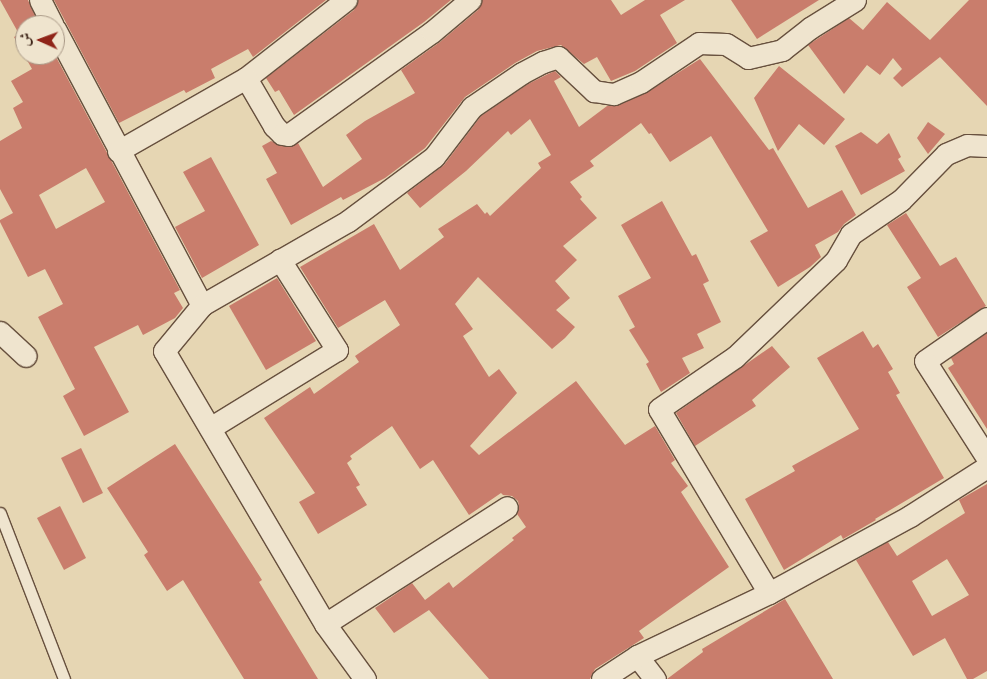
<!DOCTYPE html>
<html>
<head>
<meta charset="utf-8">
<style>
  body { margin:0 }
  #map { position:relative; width:987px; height:679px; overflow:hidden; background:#e6d6b3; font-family:Alegreya,Amiri,serif }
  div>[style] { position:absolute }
  .building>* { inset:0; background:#c97d6c }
  .roads { filter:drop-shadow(1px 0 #67503e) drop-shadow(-1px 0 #67503e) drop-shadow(0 1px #67503e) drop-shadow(0 -1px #67503e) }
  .lane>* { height:11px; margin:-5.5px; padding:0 5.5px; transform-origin:5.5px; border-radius:5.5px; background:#efe4ce }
  .street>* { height:21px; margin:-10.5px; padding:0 10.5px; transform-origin:10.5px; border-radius:10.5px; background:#efe4ce }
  span { translate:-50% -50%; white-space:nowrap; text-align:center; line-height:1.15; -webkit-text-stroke:4px #efe4ce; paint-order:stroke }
  .north { position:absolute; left:15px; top:15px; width:50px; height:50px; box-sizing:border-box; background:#efe4ce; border:1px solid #a89785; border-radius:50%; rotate:272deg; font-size:14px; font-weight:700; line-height:20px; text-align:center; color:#3d2417 }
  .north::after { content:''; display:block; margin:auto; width:18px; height:22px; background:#8f2418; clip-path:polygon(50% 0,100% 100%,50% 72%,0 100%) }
</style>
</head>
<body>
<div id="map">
  <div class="building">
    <div style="clip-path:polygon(evenodd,0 0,28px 0,39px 25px,25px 25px,25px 55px,55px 55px,180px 290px,174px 293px,183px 308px,175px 318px,143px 335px,138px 325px,94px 347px,129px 412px,84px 436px,63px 396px,75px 389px,38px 317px,63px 304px,45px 269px,28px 277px,0 222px,0 220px,13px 213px,0 189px,0 141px,22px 128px,13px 108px,23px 102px,11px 81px,32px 69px,14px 37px,19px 34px,0 0,86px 168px,105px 202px,56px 229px,39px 195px,86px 168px)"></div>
    <div style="clip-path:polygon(54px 0,326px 0,253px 57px,248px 49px,211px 69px,215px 78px,186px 93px,184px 90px,119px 123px)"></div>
    <div style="clip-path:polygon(358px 0,451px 0,424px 22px,294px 115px,279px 90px,275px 92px,266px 78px,354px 10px)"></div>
    <div style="clip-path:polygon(482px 0,611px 0,621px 15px,645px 0,685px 0,660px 15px,677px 43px,635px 71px,611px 81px,597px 57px,584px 64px,561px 45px,537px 51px,515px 63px,465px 97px,425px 148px,385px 178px,343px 200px,341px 197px,291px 225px,266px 179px,277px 173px,262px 146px,271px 141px,286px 147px,298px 143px,323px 187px,362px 159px,346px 135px,365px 121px,415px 93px,401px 70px,440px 42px,478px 10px)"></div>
    <div style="clip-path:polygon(731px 0,819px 0,757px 39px)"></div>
    <div style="clip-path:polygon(969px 0,987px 0,987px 106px,940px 57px,902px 87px,893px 78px,902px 69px,893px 58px,880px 75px,867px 65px,844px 94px,808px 45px,849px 18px,863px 30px,887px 2px,930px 40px)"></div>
    <div style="clip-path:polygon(700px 59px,769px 150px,773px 148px,808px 208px,842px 190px,856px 215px,844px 224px,838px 232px,815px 245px,821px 257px,810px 267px,778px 287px,750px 241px,768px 231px,711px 136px,670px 162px,651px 133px,649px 134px,641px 123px,590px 161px,594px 166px,570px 182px,582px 197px,580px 199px,597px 218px,563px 246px,577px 260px,555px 281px,570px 298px,556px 310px,575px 327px,565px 338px,552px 349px,478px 277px,455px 304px,473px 329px,463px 336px,489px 377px,499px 369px,517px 393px,470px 446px,479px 455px,576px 381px,625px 445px,655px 426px,675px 460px,671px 463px,688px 486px,681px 492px,729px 567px,639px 631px,644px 638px,595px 669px,590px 679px,489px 679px,429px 610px,394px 633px,375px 608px,412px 583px,425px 600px,449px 582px,453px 588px,514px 540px,512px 538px,526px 527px,517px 514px,519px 507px,518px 501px,512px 496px,503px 495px,501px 493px,469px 515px,433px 460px,420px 469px,392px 426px,350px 456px,352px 459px,347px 463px,360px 485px,356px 487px,367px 505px,318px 534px,299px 502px,315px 493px,264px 418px,310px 387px,314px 394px,359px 362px,355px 356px,400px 325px,385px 300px,338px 328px,300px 267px,374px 224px,400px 270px,444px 237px,438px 229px,477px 204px,485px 214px,487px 212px,490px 216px,541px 168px,538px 163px,551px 155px,530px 119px,511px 135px,508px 131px,466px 171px,420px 208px,407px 193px,444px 165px,481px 116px,528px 84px,548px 74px,555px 71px,561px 77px,554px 81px,579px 127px,607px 106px,619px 105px,646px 93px)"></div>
    <div style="clip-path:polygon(779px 66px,845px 119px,824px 145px,799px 124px,778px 151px,754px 98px)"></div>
    <div style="clip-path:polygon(928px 122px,945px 134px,928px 154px,917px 138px)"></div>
    <div style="clip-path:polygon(861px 132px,877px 144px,889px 133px,901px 157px,898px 159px,905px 171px,861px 195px,835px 146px)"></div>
    <div style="clip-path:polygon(211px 157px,259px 245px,202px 278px,175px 227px,205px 211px,183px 172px)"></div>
    <div style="clip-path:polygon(662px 201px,692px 256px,696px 254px,709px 281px,703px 284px,721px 322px,697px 334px,704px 348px,682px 358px,690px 373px,661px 392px,646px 364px,649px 362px,629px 330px,635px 327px,618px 296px,651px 278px,621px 225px)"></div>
    <div style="clip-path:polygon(906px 213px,940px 266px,956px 257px,986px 306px,938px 337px,907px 287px,921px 278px,887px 225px)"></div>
    <div style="clip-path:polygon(277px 278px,316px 341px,266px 370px,229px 306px)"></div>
    <div style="clip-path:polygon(863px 331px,873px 348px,878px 344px,893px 369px,888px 372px,900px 393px,896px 395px,944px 478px,875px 519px,876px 520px,843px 539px,841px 535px,784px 570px,745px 499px,795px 471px,792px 466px,859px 429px,817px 358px)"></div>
    <div style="clip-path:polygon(987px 333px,987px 429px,948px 368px,954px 364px,951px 358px)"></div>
    <div style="clip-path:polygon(772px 346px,790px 367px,752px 400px,756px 406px,695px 446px,676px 413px)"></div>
    <div style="clip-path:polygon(175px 444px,262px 580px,259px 582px,318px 679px,244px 679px,183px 580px,167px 591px,144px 555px,148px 552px,107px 488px)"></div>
    <div style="clip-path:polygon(81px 448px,103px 493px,83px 503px,61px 458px)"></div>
    <div style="clip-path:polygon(evenodd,987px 484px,987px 671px,973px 679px,967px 679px,945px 638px,913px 656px,856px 560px,888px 542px,897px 556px,965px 513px,959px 500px,987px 484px,947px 559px,969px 595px,932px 616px,912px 581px,947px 559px)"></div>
    <div style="clip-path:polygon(60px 506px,86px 558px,64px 570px,37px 518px)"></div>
    <div style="clip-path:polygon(785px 599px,833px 679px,667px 679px,703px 652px,702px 649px)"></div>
  </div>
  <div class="roads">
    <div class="lane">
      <div style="left:0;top:513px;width:178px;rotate:68.9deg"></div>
    </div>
    <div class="street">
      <div style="left:40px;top:0;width:28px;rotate:63deg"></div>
      <div style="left:55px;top:29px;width:313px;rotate:62deg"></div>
      <div style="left:246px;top:78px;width:127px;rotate:-38deg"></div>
      <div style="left:118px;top:151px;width:147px;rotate:-29.7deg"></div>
      <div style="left:246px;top:78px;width:56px;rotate:59.7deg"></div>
      <div style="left:274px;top:126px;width:11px;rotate:45deg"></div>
      <div style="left:282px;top:134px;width:6px;rotate:9deg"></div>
      <div style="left:288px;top:135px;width:177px;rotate:-35.6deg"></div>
      <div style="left:432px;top:32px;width:50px;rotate:-40.1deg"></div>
      <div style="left:987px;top:318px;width:75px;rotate:145.3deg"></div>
      <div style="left:925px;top:361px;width:115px;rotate:57.4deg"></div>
      <div style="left:0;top:332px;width:35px;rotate:43deg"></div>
      <div style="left:210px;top:428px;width:149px;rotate:-31.6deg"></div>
      <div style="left:337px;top:350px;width:107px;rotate:-122.3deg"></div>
      <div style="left:769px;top:593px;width:161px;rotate:-28.6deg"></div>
      <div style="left:910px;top:516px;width:91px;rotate:-32.5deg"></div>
      <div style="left:325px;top:624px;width:216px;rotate:-32.7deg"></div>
      <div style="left:637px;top:656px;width:29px;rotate:52deg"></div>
      <div style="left:365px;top:679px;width:68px;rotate:-126deg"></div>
      <div style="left:325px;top:624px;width:317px;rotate:-120.5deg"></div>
      <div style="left:164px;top:351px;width:60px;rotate:-50.4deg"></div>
      <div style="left:202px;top:305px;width:168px;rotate:-29.9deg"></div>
      <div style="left:348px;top:221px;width:107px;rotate:-36.7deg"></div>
      <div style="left:434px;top:157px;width:63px;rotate:-52.8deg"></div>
      <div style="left:472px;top:107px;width:60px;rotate:-34.2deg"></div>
      <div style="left:522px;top:73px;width:24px;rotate:-28deg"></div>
      <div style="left:543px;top:62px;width:16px;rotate:-18deg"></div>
      <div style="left:558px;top:57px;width:50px;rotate:43.4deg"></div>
      <div style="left:594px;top:91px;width:20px;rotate:9deg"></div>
      <div style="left:614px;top:94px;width:30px;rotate:-24deg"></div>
      <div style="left:641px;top:82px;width:70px;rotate:-33.9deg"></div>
      <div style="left:699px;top:43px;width:27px;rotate:2deg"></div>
      <div style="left:726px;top:44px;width:26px;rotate:32deg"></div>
      <div style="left:748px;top:58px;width:35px;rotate:-13deg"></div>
      <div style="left:782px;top:50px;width:36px;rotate:-38deg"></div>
      <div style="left:810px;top:28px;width:53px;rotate:-31.9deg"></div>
      <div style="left:602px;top:679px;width:42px;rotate:-33.3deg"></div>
      <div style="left:637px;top:656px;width:146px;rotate:-25.5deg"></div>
      <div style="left:769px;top:593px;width:214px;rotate:-120.9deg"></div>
      <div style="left:659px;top:409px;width:92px;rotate:-34.4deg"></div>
      <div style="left:735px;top:357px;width:140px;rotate:-43.8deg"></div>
      <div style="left:836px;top:260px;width:30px;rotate:-60deg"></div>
      <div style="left:851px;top:234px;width:60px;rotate:-34.2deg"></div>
      <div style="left:901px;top:200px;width:64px;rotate:-45.6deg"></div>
      <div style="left:946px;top:154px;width:23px;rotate:-23deg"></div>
      <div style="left:967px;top:145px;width:20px;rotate:3deg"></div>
    </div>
  </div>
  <div class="north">ش</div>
</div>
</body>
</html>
